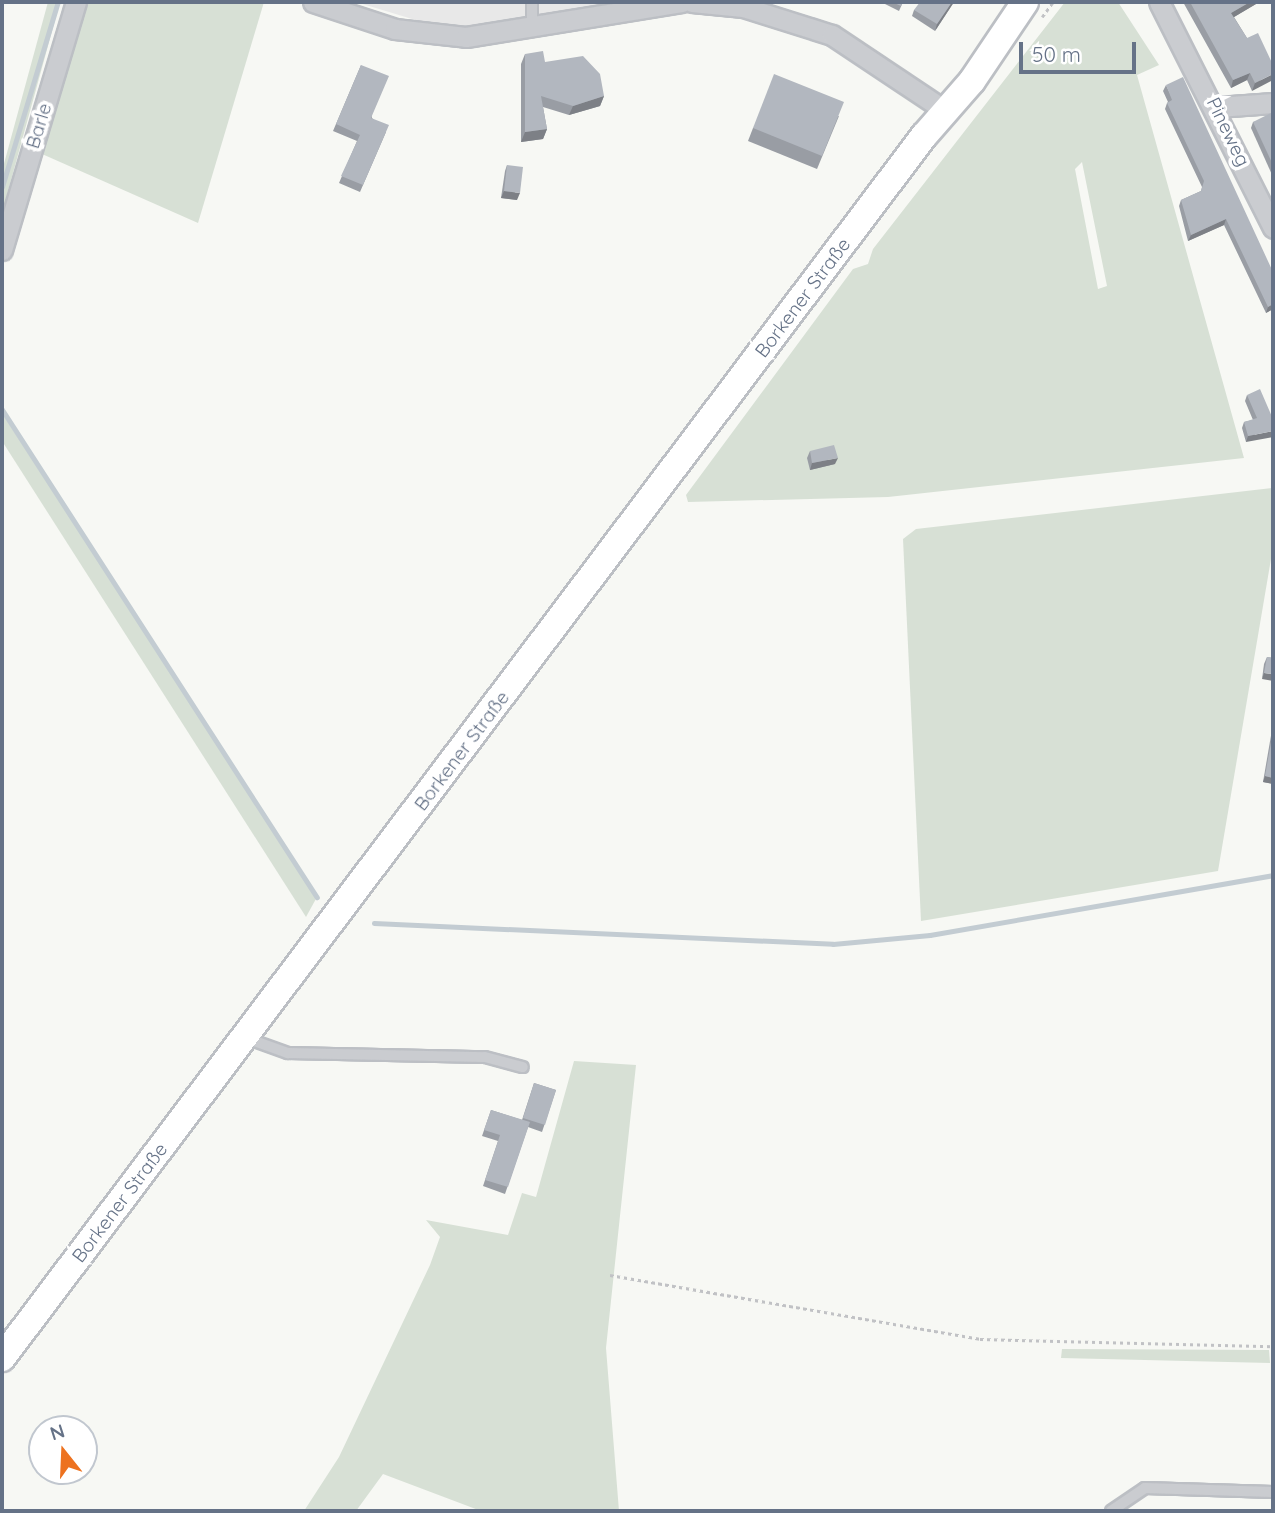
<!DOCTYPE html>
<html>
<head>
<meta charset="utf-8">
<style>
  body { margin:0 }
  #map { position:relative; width:1275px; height:1513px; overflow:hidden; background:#f7f8f4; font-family:Quicksand,sans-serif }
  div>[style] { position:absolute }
  .built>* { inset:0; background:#e8e8e8 }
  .green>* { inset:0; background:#d7e0d5 }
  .stream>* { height:4.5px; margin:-2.25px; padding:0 2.25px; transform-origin:2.25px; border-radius:2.25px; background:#c3ccd2 }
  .path>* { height:2.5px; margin-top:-1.25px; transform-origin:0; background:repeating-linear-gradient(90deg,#c1c2c5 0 3.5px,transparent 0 7px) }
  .roads { filter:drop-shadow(2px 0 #bcbfc4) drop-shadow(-2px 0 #bcbfc4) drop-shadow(0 2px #bcbfc4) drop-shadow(0 -2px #bcbfc4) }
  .lane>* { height:10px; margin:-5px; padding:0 5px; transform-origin:5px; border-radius:5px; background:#caccd0 }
  .street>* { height:19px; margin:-9.5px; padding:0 9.5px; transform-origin:9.5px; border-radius:9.5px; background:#caccd0 }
  .secondary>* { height:26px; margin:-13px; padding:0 13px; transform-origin:13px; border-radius:13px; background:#fff }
  .wall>* { inset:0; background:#999da4 }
  .shaded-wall>* { inset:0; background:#7d8086 }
  .building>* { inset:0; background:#b2b7bf }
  span { translate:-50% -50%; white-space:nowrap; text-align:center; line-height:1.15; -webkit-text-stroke:7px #fff; paint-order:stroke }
  .street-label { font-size:19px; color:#657287 }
  .frame { position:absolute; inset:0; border:4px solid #657287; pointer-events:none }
  .north { position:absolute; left:28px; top:1415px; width:70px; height:70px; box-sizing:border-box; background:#fff; border:2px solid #c1c7cf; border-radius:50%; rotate:342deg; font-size:19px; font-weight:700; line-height:28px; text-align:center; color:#657287 }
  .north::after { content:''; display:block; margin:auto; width:24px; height:32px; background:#ed721f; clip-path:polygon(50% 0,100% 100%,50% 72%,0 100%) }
  .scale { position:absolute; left:1019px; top:42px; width:117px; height:32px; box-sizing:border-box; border:4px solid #657287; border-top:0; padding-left:9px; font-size:21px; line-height:24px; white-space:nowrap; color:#657287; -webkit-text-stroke:5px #fff; paint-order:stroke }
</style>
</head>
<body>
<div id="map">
  <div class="built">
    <div style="clip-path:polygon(356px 2px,619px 2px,509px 26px,432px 25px)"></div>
  </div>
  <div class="green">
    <div style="clip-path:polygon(48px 2px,60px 2px,2px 213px,2px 171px)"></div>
    <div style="clip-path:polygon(87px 2px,264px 2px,198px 223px,42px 154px)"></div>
    <div style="clip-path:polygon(evenodd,1065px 2px,1118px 2px,1159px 65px,1137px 75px,1244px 458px,888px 497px,688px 502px,686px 495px,853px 269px,868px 264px,873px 249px,1065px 2px,1082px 162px,1107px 286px,1098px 289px,1075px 169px,1082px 162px)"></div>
    <div style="clip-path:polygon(2px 413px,317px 897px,306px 917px,2px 441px)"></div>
    <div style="clip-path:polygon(1273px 488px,1273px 547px,1218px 871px,921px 921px,903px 539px,916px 529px)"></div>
    <div style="clip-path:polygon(574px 1061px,636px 1065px,606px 1348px,619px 1511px,481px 1511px,383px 1474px,356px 1511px,304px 1511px,339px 1457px,430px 1265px,440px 1237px,426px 1220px,508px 1235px,522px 1193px,536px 1197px)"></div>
    <div style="clip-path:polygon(1062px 1349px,1269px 1350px,1270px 1363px,1061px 1358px)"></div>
  </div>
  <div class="stream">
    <div style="left:2px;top:187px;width:193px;rotate:-73.2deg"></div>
    <div style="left:2px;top:409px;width:581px;rotate:57.16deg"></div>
    <div style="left:374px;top:923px;width:459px;rotate:2.6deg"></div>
    <div style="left:833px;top:944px;width:97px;rotate:-5.3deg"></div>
    <div style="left:930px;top:935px;width:348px;rotate:-9.9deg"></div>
  </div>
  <div class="path">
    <div style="left:1042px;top:17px;width:19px;rotate:-54deg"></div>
    <div style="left:610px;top:1275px;width:375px;rotate:9.8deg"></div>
    <div style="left:980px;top:1339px;width:293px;rotate:1.4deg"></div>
  </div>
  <div class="roads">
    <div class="lane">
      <div style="left:532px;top:2px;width:28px;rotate:90deg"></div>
      <div style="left:246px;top:1038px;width:45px;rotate:19.7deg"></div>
      <div style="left:288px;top:1053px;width:197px;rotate:1.2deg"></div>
      <div style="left:485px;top:1057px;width:39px;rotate:15deg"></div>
      <div style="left:1111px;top:1511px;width:41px;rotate:-34.1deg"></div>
      <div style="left:1145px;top:1488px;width:128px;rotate:1.8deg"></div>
    </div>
    <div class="street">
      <div style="left:313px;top:2px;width:86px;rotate:18.2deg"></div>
      <div style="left:395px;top:29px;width:71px;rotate:6.4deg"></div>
      <div style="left:466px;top:37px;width:218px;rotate:-9.2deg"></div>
      <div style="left:692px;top:2px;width:51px;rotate:5.6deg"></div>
      <div style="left:743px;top:7px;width:93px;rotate:17.5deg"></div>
      <div style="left:832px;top:35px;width:137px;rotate:33.7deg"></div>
      <div style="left:1159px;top:2px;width:253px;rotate:63.2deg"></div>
      <div style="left:1217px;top:107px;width:56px;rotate:-4.1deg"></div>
      <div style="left:2px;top:250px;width:259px;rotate:-73.4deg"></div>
    </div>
    <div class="secondary">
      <div style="left:2px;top:1358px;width:1531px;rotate:-52.97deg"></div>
      <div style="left:924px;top:136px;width:73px;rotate:-48.9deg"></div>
      <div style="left:972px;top:81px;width:95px;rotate:-56.1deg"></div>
    </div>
  </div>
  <div class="wall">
    <div style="clip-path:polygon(881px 2px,903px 2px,899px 11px)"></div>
    <div style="clip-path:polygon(954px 2px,935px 31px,912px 16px,914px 10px)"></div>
    <div style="clip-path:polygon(1183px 2px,1257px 2px,1256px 4px,1234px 17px,1247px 38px,1273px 65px,1252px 91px,1247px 80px,1231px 88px)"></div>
    <div style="clip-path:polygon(525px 54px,545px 62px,604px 96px,600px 106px,569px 115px,543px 107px,547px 129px,543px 139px,521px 142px,521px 64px)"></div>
    <div style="clip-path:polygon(361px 65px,372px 118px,386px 132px,360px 192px,339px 183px,357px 141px,333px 131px)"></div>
    <div style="clip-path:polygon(1166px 85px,1273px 309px,1266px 313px,1224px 225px,1188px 241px,1179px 206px,1181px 200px,1201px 191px,1202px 187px,1165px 109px,1167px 103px,1168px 102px,1163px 91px)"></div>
    <div style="clip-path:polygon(839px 116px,817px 169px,748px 141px,753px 128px)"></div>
    <div style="clip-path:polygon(1273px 118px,1273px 177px,1251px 128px,1253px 122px)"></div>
    <div style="clip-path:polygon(507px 165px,517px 200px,501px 198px,505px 171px)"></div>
    <div style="clip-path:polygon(1247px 395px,1273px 419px,1246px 442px,1242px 428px,1244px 422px,1253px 420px,1245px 401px)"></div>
    <div style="clip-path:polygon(810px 451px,835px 464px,810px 470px,807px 458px)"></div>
    <div style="clip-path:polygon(1267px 657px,1273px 658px,1262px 679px,1264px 664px)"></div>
    <div style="clip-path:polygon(1273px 724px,1273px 784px,1263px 782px)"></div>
    <div style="clip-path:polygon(534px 1083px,556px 1090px,542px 1132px,528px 1127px,505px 1194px,483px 1186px,498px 1141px,482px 1136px,491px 1110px,522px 1120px)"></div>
  </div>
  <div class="shaded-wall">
    <div style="clip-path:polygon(952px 2px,954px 2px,935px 31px,937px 24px)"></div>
    <div style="clip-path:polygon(1250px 2px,1257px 2px,1256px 4px,1229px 20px,1231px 13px)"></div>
    <div style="clip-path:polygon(1250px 73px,1247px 80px,1231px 88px,1233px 80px)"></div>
    <div style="clip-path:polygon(1273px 74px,1273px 80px,1252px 91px,1255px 83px)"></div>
    <div style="clip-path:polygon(604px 96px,600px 106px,569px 115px,573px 106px)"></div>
    <div style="clip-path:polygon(547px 129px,543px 139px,521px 142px,525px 132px)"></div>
    <div style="clip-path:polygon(504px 191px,520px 193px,517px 200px,501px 198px)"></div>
    <div style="clip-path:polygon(1226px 219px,1224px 225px,1188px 241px,1191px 235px)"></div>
    <div style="clip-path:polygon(1273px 304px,1273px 309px,1266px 313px,1268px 307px)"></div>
    <div style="clip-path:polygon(1273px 431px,1273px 437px,1246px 442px,1248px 436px)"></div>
    <div style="clip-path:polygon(838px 458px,835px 464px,810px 470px,812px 463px)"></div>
    <div style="clip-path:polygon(1264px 673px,1273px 674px,1273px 681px,1262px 679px)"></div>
    <div style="clip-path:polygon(1265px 776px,1273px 778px,1273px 784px,1263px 782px)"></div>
  </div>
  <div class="building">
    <div style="clip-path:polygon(892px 2px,903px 2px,901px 6px)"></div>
    <div style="clip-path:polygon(920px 2px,952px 2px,937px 24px,914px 10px)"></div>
    <div style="clip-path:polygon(1190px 2px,1250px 2px,1231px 13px,1247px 38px,1258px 33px,1273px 65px,1273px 74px,1255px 83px,1250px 73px,1233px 80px)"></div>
    <div style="clip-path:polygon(543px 51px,545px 62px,583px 56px,600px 74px,604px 96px,573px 106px,541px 96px,547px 129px,525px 132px,525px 54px)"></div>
    <div style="clip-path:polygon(361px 65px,389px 76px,371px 118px,389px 125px,363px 185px,341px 176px,360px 135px,336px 124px)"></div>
    <div style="clip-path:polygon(774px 74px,844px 102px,822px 156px,753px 128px)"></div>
    <div style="clip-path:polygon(1183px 77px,1273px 272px,1273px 304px,1268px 307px,1226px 219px,1191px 235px,1181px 200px,1201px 191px,1204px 181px,1167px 103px,1172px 100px,1166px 85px)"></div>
    <div style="clip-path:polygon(1271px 113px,1273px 118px,1273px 165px,1253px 122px)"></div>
    <div style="clip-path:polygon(507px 165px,523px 167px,520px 193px,504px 191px)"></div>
    <div style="clip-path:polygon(1260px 389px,1273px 419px,1273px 431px,1248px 436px,1244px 422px,1257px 418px,1247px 395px)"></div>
    <div style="clip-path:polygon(834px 445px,838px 458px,812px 463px,810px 451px)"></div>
    <div style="clip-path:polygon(1267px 657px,1273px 658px,1273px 674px,1264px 673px)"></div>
    <div style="clip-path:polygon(1273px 731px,1273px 778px,1265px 776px)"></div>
    <div style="clip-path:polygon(534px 1083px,556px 1090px,545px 1125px,523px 1118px)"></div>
    <div style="clip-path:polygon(491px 1110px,530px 1122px,508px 1187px,485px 1180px,500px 1135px,484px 1130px)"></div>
  </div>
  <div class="street-label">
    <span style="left:39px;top:126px;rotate:-73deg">Barle</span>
    <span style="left:1228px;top:132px;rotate:64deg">Pineweg</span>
    <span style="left:803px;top:298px;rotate:-53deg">Borkener Straße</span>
    <span style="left:462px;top:751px;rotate:-53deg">Borkener Straße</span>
    <span style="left:120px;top:1203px;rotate:-53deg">Borkener Straße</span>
  </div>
  <div class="frame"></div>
  <div class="north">N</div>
  <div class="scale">50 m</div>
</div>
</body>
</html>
